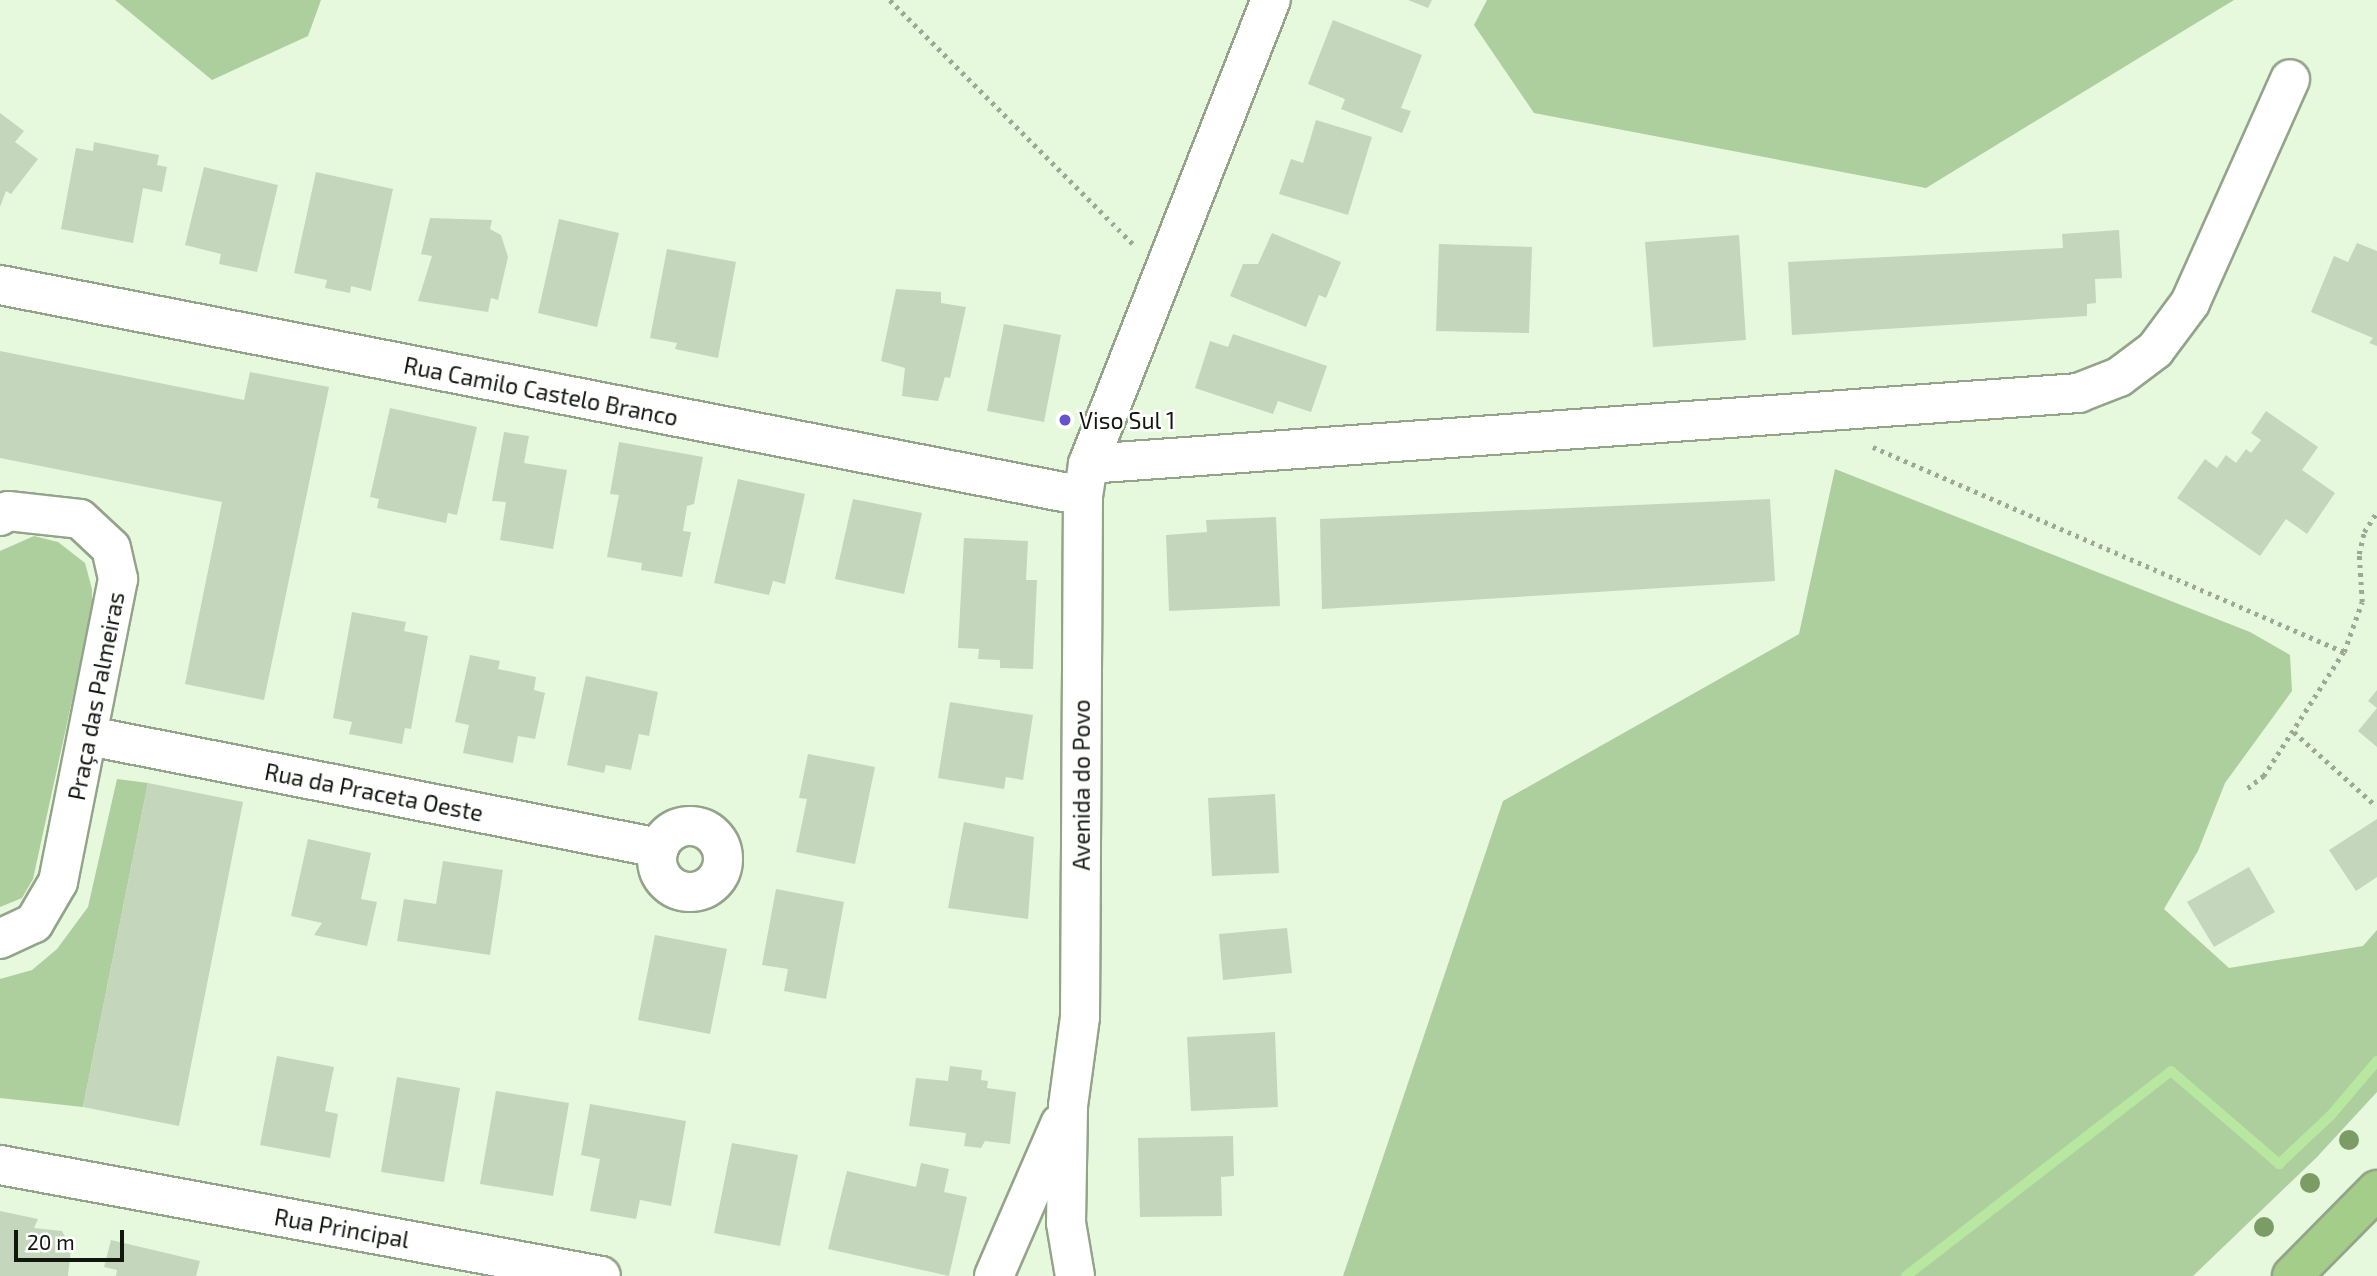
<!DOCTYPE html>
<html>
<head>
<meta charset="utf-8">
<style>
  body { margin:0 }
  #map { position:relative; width:2377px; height:1276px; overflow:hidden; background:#e6f9dd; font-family:"Exo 2",sans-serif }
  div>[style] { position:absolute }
  .green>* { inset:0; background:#adce9d }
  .stream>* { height:10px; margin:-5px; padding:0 5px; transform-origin:5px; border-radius:5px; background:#b8e7a0 }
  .building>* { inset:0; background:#c4d7bc }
  .path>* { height:4.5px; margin-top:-2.25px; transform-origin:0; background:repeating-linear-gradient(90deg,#9caa95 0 3.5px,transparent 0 8.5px) }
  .roads { filter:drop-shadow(2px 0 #93a48a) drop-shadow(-2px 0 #93a48a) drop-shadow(0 2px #93a48a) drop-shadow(0 -2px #93a48a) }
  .minor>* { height:38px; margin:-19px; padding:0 19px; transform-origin:19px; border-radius:19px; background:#fff }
  .minor>.ring { margin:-19px; padding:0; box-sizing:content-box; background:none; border:38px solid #fff; border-radius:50% }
  .tertiary>* { height:38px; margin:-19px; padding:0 19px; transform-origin:19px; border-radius:19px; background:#fff }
  .primary>* { height:38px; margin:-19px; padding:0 19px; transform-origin:19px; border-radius:19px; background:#a3cd88 }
  .trees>* { width:20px; height:20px; margin:-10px; border-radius:50%; background:#7c9c66 }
  .dots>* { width:19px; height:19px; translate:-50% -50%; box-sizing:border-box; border:4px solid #fff; border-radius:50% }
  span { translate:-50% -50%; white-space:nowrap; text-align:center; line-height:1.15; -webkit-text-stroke:5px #fff; paint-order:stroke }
  .street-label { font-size:23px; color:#11170e }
  .poi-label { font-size:23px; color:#11170e }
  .left { translate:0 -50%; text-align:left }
  .scale { position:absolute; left:14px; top:1230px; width:110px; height:32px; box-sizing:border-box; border:4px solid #11170e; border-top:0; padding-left:9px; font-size:21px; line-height:24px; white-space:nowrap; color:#11170e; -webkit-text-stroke:5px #fff; paint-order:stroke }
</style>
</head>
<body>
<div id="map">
  <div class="green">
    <div style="clip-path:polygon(115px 0,321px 0,308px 36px,212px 80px)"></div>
    <div style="clip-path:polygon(1487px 0,2234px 0,1926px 188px,1534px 113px,1474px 25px)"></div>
    <div style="clip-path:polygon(1835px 469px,2250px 632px,2290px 655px,2292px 691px,2225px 783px,2198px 851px,2164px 909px,2229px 968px,2363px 946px,2377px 930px,2377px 1092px,2317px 1157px,2193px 1276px,1343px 1276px,1503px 801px,1799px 634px)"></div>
    <div style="clip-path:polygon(34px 536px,58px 542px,85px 563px,92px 589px,92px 609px,33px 879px,22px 898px,0 907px,0 551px)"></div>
    <div style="clip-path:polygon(117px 779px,148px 783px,83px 1107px,0 1098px,0 979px,32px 970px,57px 949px,88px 907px)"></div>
  </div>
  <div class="stream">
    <div style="left:1906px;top:1276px;width:335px;rotate:-37.7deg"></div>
    <div style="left:2171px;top:1071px;width:143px;rotate:40.7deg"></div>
    <div style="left:2279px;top:1164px;width:71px;rotate:-43.3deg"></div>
    <div style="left:2331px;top:1115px;width:71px;rotate:-49.6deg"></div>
  </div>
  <div class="building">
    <div style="clip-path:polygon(1408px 0,1432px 0,1428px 8px)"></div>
    <div style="clip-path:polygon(1333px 20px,1422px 55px,1401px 108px,1411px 111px,1402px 133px,1341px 109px,1345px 99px,1308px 84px)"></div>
    <div style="clip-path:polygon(0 113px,24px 131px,15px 142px,38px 159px,11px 194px,6px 191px,0 207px)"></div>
    <div style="clip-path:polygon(1316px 120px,1372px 137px,1348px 215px,1279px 194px,1291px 159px,1303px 163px)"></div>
    <div style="clip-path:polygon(94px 142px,159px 155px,157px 165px,167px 167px,162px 192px,143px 188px,133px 243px,61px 229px,76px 148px,93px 151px)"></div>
    <div style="clip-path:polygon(204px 167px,278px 185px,257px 272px,219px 264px,221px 254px,185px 245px)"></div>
    <div style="clip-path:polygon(316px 172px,393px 189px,371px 291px,351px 286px,350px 293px,325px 288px,327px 280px,294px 273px)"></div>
    <div style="clip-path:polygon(430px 218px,492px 220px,490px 229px,501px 235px,508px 257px,498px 300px,491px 298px,488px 312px,418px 301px,432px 256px,421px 254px)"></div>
    <div style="clip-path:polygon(559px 219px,619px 233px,597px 327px,538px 313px)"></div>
    <div style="clip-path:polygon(2119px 230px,2122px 278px,2095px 279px,2096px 303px,2087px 304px,2087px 316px,1792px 335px,1788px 262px,2063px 248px,2062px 234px)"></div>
    <div style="clip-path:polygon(1272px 233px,1341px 262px,1326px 298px,1319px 295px,1306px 327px,1230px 296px,1243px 264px,1258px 264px)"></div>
    <div style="clip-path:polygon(1739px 235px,1746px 340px,1653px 347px,1645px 242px)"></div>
    <div style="clip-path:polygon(2357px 243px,2377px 251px,2377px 346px,2369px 343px,2373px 338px,2311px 312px,2334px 256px,2348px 262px)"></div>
    <div style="clip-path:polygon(1439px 244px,1532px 247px,1529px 333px,1436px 331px)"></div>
    <div style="clip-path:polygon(667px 249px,736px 262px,718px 358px,675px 349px,677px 343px,650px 338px)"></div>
    <div style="clip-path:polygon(896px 289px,941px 292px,941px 303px,966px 307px,950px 378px,945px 377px,938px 401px,902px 396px,905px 368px,881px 361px)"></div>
    <div style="clip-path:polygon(1004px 324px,1061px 335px,1044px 422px,987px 411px)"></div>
    <div style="clip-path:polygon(1233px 334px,1327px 366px,1311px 412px,1278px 401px,1273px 414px,1195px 388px,1210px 341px,1228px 347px)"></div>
    <div style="clip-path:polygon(0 351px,244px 400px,250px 372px,329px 387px,264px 700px,185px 684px,222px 502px,0 458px)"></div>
    <div style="clip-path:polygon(390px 408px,477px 427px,457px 515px,448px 513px,446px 523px,377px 508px,379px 499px,370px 497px)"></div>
    <div style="clip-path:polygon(2266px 411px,2318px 447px,2302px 470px,2335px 493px,2307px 534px,2286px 519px,2260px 556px,2177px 498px,2205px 459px,2217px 468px,2226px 455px,2236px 463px,2246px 449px,2251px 453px,2261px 440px,2251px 433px)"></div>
    <div style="clip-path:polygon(504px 432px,529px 436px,524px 463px,567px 470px,553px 549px,500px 540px,506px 502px,492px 501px)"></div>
    <div style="clip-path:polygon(619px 442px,703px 457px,694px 504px,687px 506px,683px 531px,691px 532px,682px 577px,641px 570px,642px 563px,607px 557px,619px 495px,610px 494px)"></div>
    <div style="clip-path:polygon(738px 479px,805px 494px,785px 584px,773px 581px,769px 595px,714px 583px)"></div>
    <div style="clip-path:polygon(853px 499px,922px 513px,904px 594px,835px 579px)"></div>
    <div style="clip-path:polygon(1770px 499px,1775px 581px,1322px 609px,1320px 519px)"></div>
    <div style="clip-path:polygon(1276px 517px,1280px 606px,1169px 611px,1166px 535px,1207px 532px,1206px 520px)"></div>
    <div style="clip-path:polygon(964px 538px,1028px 541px,1026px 580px,1037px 580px,1033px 669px,1000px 668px,1000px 660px,978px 659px,979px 649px,958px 648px)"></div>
    <div style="clip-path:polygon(352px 612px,406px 622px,404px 631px,428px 636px,411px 729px,405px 728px,402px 744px,349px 734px,352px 722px,333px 718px)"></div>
    <div style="clip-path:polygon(470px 655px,500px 661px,498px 669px,536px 677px,534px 690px,545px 693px,535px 739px,518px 736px,513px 763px,463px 753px,469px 725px,455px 722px)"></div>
    <div style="clip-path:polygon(586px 676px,658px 692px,649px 736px,639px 734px,631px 770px,606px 765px,604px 773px,567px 765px)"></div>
    <div style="clip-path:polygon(2377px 690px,2377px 747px,2358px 731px,2377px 708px,2368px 701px)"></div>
    <div style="clip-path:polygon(950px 702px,1033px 715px,1023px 780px,1006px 777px,1004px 789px,938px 778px)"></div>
    <div style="clip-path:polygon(808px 754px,875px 767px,855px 864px,796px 852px,807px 799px,799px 798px)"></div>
    <div style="clip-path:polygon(148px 783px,243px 802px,179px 1126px,83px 1107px)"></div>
    <div style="clip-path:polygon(1275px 794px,1279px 873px,1212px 876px,1208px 798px)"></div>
    <div style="clip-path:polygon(2377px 819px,2377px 877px,2356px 891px,2329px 850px)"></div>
    <div style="clip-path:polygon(964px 822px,1034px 837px,1028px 919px,948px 908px)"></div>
    <div style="clip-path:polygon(308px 839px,371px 853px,361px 899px,377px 902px,367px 946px,314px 935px,322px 923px,291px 916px)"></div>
    <div style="clip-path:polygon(443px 861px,503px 870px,490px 955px,397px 941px,404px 899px,436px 904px)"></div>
    <div style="clip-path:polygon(2249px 867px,2275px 912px,2214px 947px,2187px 902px)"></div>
    <div style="clip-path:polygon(776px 889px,844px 902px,826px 999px,784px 991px,788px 969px,762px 965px)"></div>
    <div style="clip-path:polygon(1287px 928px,1292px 973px,1223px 980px,1219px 934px)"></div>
    <div style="clip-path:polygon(655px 935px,727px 949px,710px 1034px,638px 1020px)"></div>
    <div style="clip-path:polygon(1275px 1032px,1278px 1107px,1191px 1111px,1187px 1037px)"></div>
    <div style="clip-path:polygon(277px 1056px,334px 1067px,325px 1111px,338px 1114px,330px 1158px,260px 1145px)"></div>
    <div style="clip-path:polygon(950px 1066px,982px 1070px,981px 1080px,988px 1081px,987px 1088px,1016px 1092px,1010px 1144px,985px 1141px,981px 1148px,964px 1146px,966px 1133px,909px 1126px,916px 1078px,948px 1081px)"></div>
    <div style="clip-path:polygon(397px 1077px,460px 1088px,444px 1182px,381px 1172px)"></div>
    <div style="clip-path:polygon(496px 1091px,569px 1103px,553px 1196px,480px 1184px)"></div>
    <div style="clip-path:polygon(590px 1104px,686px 1121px,671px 1206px,640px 1200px,636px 1219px,590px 1211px,600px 1159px,581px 1155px)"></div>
    <div style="clip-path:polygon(1233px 1136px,1234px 1176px,1221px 1177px,1222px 1216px,1140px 1217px,1138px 1138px)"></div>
    <div style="clip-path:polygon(732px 1143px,798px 1155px,780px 1246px,714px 1233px)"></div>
    <div style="clip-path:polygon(921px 1163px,949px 1169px,944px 1192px,967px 1197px,949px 1276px,828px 1249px,847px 1171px,916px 1187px)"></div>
    <div style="clip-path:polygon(0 1211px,38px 1219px,34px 1228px,62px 1231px,71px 1249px,68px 1276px,0 1276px)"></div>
    <div style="clip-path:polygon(111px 1240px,200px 1261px,196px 1276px,116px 1276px,117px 1270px,104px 1267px)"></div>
  </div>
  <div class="path">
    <div style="left:890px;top:0;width:347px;rotate:45.1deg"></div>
    <div style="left:1873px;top:447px;width:514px;rotate:23.52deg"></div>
    <div style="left:2344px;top:652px;width:148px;rotate:122.8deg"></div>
    <div style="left:2264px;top:776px;width:24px;rotate:142deg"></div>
    <div style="left:2344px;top:652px;width:53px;rotate:-70.2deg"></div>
    <div style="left:2362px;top:602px;width:48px;rotate:-93.6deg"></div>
    <div style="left:2359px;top:554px;width:23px;rotate:-77deg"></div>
    <div style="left:2364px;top:532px;width:24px;rotate:-57deg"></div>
    <div style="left:2294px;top:732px;width:109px;rotate:42deg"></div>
  </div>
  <div class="roads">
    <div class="minor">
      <div style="left:0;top:285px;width:1103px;rotate:11.02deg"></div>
      <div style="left:1088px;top:464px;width:993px;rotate:-4.1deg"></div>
      <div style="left:2078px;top:393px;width:44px;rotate:-21.3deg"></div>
      <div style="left:2119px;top:377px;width:45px;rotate:-36.9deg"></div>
      <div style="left:2155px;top:350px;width:59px;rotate:-53.3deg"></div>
      <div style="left:2190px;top:303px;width:245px;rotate:-65.9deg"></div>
      <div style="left:0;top:516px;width:9px;rotate:-32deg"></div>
      <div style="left:8px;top:511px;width:72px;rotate:6.3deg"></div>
      <div style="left:80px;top:519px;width:42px;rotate:43.1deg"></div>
      <div style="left:111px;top:548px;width:32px;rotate:77deg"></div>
      <div style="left:118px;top:579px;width:309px;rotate:101.2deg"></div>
      <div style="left:58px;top:882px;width:48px;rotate:120.3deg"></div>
      <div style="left:34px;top:923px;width:38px;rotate:155deg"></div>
      <div style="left:89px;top:736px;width:581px;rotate:11.12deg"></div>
      <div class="ring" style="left:657px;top:826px;width:28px;height:28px"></div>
      <div style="left:0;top:1165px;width:611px;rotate:10.46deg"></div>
    </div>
    <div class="tertiary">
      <div style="left:994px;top:1276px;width:166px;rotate:-66.5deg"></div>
      <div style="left:1075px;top:1276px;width:54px;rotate:-99.6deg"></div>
      <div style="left:1066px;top:1223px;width:117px;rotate:-89deg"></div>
      <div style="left:1068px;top:1106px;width:90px;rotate:-82.3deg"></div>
      <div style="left:1080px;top:1017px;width:521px;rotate:-89.67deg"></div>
      <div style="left:1083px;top:496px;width:32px;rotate:-81deg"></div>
      <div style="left:1088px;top:464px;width:499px;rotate:-68.5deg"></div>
    </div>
    <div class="primary">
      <div style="left:2292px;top:1276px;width:121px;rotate:-45.3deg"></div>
    </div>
  </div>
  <div class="trees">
    <div style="left:2349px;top:1140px"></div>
    <div style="left:2310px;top:1183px"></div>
    <div style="left:2264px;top:1227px"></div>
  </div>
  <div class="dots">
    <div style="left:1065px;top:420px;background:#6552cc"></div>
  </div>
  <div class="street-label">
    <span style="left:541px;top:391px;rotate:11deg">Rua Camilo Castelo Branco</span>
    <span style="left:96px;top:696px;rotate:-79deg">Praça das Palmeiras</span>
    <span style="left:1081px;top:785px;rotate:-90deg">Avenida do Povo</span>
    <span style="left:374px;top:792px;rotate:11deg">Rua da Praceta Oeste</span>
    <span style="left:342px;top:1228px;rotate:10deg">Rua Principal</span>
  </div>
  <div class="poi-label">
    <span class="left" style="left:1079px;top:420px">Viso Sul 1</span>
  </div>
  <div class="scale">20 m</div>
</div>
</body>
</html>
